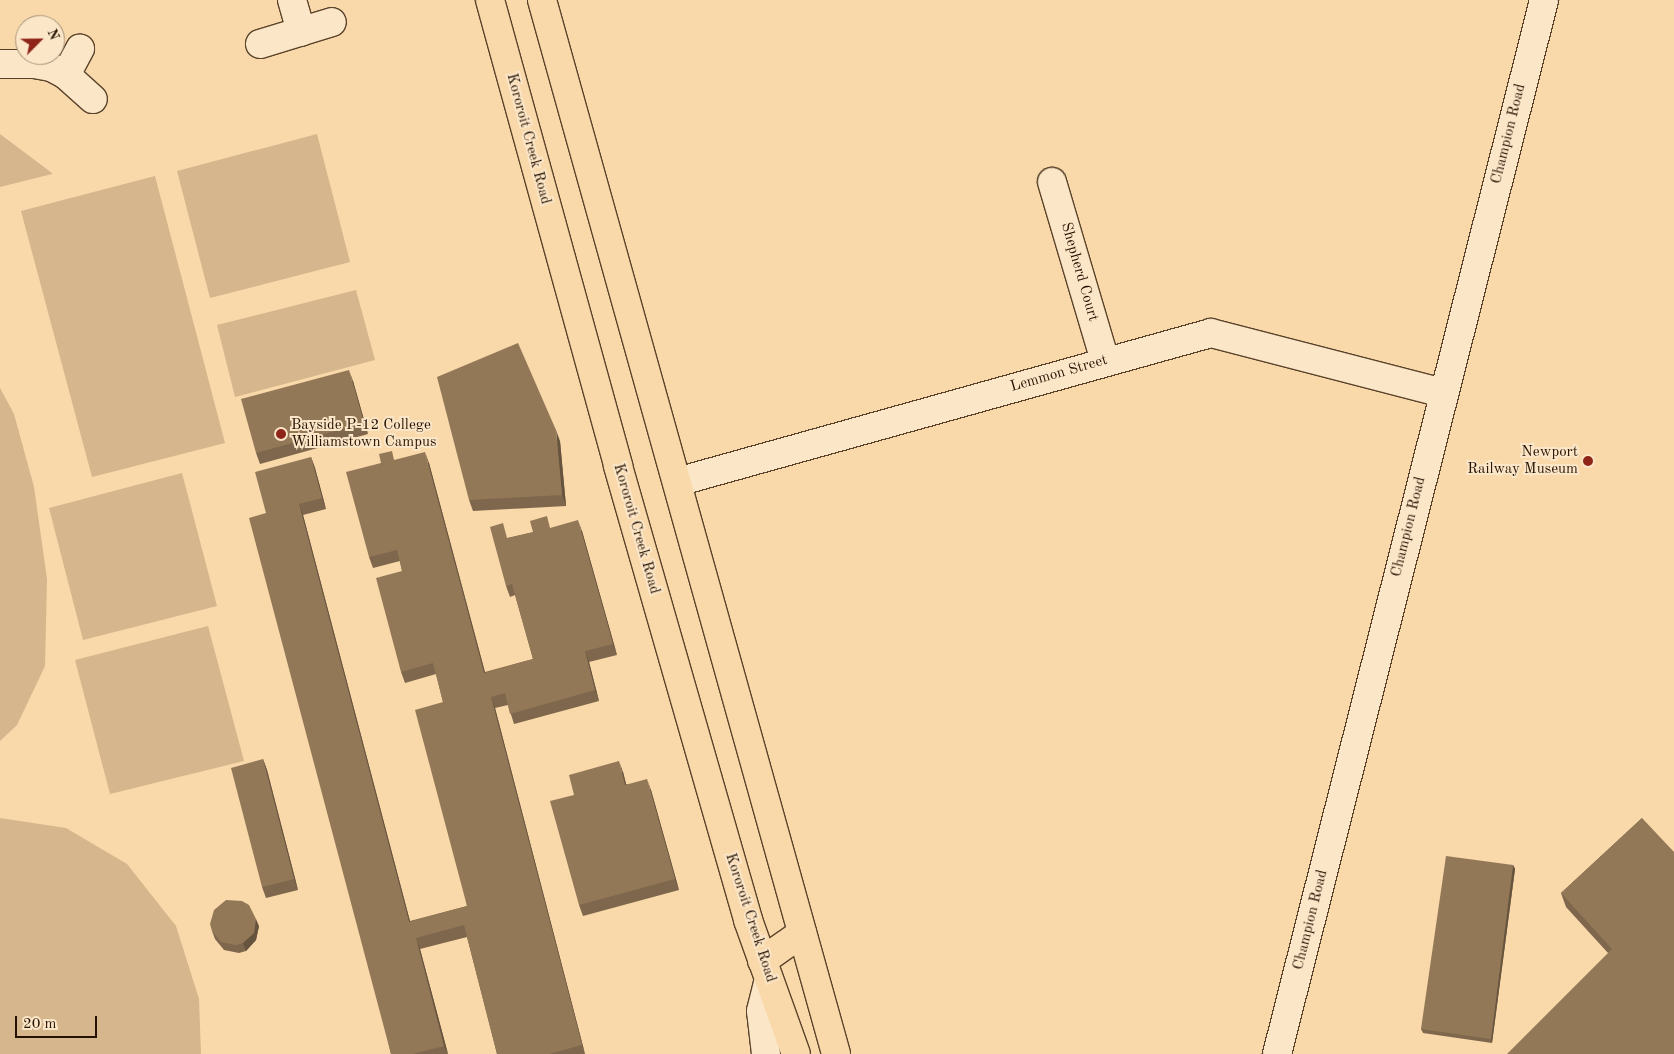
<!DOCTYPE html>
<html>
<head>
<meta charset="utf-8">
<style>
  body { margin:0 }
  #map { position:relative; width:1674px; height:1054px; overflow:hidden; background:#f9d8aa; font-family:"Old Standard TT",serif }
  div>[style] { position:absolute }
  .green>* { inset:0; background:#d5b68d }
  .roads { filter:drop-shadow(1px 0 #5a432a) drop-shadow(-1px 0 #5a432a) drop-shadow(0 1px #5a432a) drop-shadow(0 -1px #5a432a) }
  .minor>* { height:28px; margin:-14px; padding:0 14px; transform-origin:14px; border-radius:14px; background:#fbe6c8 }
  .tertiary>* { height:28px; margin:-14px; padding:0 14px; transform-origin:14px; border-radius:14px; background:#fbe6c8 }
  .primary>* { height:28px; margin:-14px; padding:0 14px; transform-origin:14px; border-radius:14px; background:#f9d8aa }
  .wall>* { inset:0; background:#7e674c }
  .shaded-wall>* { inset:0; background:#67543e }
  .building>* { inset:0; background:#937858 }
  .dots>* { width:14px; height:14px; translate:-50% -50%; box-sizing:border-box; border:2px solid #fbe6c8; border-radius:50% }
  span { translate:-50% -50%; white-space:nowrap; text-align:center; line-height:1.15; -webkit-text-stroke:4px #fbe6c8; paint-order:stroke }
  .street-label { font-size:15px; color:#251100 }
  .poi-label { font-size:15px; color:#251100 }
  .left { translate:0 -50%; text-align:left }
  .right { translate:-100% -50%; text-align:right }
  .north { position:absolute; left:15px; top:15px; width:50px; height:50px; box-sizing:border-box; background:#fbe6c8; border:1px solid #a59178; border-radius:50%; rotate:67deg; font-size:14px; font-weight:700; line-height:20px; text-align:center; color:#251100 }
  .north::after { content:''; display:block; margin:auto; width:18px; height:22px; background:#8f2418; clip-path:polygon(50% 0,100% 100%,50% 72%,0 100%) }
  .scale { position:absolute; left:15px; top:1016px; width:82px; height:22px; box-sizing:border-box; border:2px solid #251100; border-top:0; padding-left:6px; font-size:15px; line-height:18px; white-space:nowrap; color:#251100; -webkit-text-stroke:4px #fbe6c8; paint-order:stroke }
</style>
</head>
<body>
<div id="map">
  <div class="green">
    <div style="clip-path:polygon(0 134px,52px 173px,52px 174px,0 187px)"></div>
    <div style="clip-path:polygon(317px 134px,350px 262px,210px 298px,177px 171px)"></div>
    <div style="clip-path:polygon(155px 176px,225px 443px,92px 477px,21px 211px)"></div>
    <div style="clip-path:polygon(356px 290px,375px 360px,235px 397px,217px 325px)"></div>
    <div style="clip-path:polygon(0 388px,14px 414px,34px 487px,47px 579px,45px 666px,17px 725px,0 741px)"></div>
    <div style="clip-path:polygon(182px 473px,217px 606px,83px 640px,49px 508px)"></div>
    <div style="clip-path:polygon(208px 626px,244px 761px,110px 794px,75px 660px)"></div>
    <div style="clip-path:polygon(0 818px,66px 828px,127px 864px,176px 926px,199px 999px,201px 1054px,0 1054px)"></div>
  </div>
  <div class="roads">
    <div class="minor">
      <div style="left:292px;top:0;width:33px;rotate:74deg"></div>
      <div style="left:260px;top:44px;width:75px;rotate:-17deg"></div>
      <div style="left:0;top:64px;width:34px"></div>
      <div style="left:34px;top:64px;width:17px;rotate:10deg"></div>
      <div style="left:51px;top:67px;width:17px;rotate:28deg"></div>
      <div style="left:66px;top:75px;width:36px;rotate:42deg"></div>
      <div style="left:66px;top:75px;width:30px;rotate:-62deg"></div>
      <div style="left:1052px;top:182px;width:187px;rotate:73.5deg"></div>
      <div style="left:677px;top:482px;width:554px;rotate:-15.59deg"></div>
      <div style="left:1211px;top:333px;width:240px;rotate:14.5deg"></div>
      <div style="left:766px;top:1054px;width:43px;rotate:-96.6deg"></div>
      <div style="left:761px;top:1011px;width:32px;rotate:-76deg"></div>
    </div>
    <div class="tertiary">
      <div style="left:1277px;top:1054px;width:1087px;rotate:-75.78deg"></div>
    </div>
    <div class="primary">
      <div style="left:490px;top:0;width:483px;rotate:74.6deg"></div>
      <div style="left:618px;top:466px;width:472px;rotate:74deg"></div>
      <div style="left:748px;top:920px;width:142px;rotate:70.3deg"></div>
      <div style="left:542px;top:0;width:1094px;rotate:74.41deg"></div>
      <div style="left:762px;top:961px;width:49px;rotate:-35deg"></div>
    </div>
  </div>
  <div class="wall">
    <div style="clip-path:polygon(353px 381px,368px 434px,260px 464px,256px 453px)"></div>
    <div style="clip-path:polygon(560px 441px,566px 506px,473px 511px,469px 500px)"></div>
    <div style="clip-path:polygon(311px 457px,315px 468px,326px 509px,303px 515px,410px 921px,467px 906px,443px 702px,436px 674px,405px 683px,401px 672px,402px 571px,400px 561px,373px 568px,369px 557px,395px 460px,429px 463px,485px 672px,533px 659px,515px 595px,510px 597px,506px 586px,508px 538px,551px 528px,582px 531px,617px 655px,589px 662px,599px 701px,514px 724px,508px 705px,495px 708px,585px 1054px,497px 1054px,467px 937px,420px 949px,448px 1054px,391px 1054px,266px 513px)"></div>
    <div style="clip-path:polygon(263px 759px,267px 770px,298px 890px,266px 898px,262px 887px)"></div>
    <div style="clip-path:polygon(623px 772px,626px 784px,651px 790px,679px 890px,583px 916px,579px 905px,574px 795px)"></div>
    <div style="clip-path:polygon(1642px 818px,1674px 1054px,1608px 953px,1566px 907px,1561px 893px)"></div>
    <div style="clip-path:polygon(1513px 865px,1515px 869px,1492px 1043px,1423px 1033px,1421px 1029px)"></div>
    <div style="clip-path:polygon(259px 926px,256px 940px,246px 951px,239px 953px,224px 950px,215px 939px,212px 931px)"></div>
  </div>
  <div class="shaded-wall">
    <div style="clip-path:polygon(349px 370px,353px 381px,368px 434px,364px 423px)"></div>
    <div style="clip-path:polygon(556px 430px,560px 441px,566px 506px,562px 495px)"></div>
    <div style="clip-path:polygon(425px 452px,429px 463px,488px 684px,484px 673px)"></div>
    <div style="clip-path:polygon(311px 457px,315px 468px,326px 509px,322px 498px)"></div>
    <div style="clip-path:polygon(299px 504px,303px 515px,413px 933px,409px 922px)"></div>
    <div style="clip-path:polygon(578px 520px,582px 531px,617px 655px,613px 644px)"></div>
    <div style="clip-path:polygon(585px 651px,589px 662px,599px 701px,595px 690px)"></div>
    <div style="clip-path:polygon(491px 697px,495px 708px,585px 1054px,582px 1045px)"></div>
    <div style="clip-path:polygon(263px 759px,267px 770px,298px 890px,294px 879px)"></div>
    <div style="clip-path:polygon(619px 761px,623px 772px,629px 796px,625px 785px)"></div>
    <div style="clip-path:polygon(647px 779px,651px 790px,679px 890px,675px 879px)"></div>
    <div style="clip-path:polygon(1513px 865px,1515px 869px,1492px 1043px,1491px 1039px)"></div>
    <div style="clip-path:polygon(256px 919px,259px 926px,256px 940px,246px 951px,243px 943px)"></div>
    <div style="clip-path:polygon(416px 938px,420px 949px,448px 1054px,444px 1046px)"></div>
  </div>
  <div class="building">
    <div style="clip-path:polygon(518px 343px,556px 430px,562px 495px,469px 500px,437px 377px)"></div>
    <div style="clip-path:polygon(349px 370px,364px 423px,256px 453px,241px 399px)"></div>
    <div style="clip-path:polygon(392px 451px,394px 460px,425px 452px,484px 673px,533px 659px,512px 584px,506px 586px,490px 527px,503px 523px,507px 538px,533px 532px,530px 521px,547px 516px,550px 528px,578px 520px,613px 644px,585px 651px,595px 690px,510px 714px,505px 693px,491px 697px,582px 1045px,549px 1054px,497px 1054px,464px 925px,416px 938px,444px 1046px,413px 1054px,391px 1054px,249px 518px,266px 513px,255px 472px,311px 457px,322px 498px,299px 504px,409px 922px,467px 906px,415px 710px,443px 702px,433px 663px,401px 672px,376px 578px,402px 571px,397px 550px,369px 557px,346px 472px,381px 463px,379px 454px)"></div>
    <div style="clip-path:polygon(263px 759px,294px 879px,262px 887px,231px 768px)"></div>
    <div style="clip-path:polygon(619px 761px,625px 785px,647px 779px,675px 879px,579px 905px,550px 801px,574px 795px,569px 775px)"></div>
    <div style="clip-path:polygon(1642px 818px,1674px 852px,1674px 1054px,1507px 1054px,1612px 949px,1561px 893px)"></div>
    <div style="clip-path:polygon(1446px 856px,1513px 865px,1491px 1039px,1421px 1029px)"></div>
    <div style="clip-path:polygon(226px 900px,242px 901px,249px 905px,256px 919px,254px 933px,243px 943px,236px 945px,221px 942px,212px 931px,210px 924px,214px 910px)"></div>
  </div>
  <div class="dots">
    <div style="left:281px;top:434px;background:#8f2418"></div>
    <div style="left:1588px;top:461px;background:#8f2418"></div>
  </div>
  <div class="street-label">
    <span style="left:1509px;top:134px;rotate:-76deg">Champion Road</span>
    <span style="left:528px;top:139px;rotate:75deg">Kororoit Creek Road</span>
    <span style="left:1079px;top:272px;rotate:74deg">Shepherd Court</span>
    <span style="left:1059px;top:374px;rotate:-16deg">Lemmon Street</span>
    <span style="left:1409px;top:527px;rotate:-76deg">Champion Road</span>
    <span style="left:636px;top:529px;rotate:74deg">Kororoit Creek Road</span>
    <span style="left:750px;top:918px;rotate:72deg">Kororoit Creek Road</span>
    <span style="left:1311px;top:920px;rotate:-76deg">Champion Road</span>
  </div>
  <div class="poi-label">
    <span class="left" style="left:291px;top:434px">Bayside P-12 College<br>Williamstown Campus</span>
    <span class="right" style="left:1578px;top:461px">Newport<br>Railway Museum</span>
  </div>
  <div class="north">N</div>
  <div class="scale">20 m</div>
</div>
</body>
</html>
